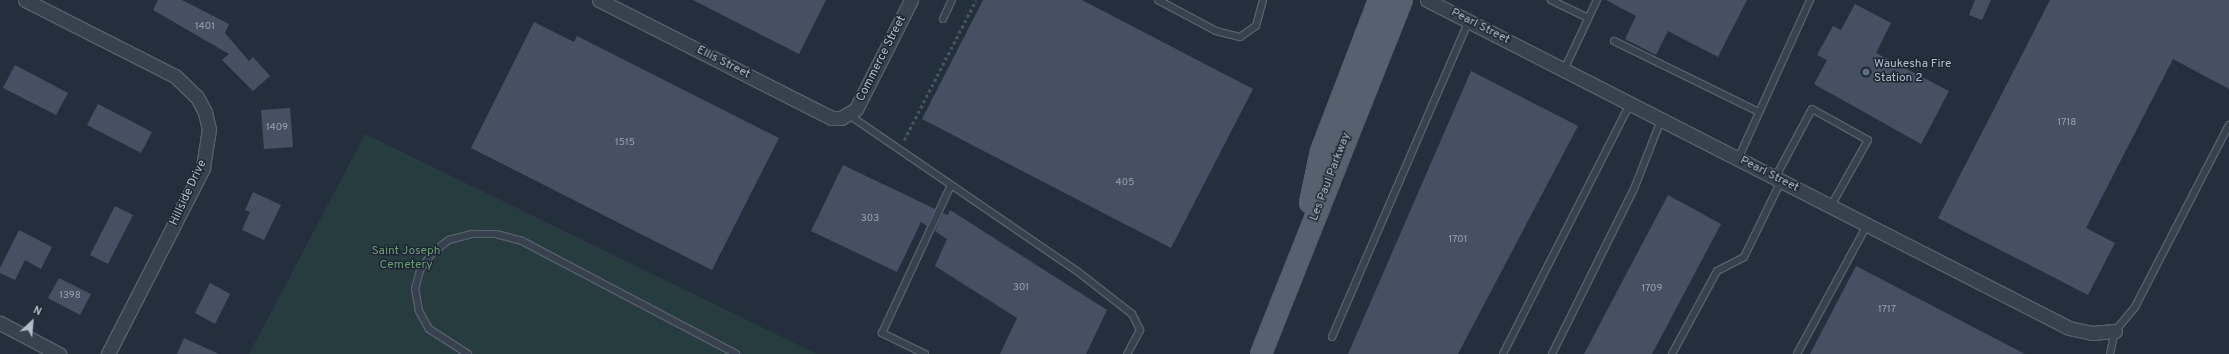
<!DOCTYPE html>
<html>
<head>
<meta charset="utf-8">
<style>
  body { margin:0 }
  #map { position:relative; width:2229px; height:354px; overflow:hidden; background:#242f3e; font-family:Overpass,sans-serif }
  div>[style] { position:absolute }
  .green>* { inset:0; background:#263c3f }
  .building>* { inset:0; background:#455162 }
  .path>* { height:2.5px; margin-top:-1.25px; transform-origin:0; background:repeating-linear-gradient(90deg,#44595c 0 3px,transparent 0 6px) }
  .roads { filter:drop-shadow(1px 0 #565f6c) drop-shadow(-1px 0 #565f6c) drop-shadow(0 1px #565f6c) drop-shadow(0 -1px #565f6c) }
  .service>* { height:6px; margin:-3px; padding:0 3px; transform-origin:3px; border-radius:3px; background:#38414e }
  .minor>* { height:13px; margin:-6.5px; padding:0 6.5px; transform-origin:6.5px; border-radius:6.5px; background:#38414e }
  .primary>* { height:20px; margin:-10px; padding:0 10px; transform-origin:10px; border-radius:10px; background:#56606e }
  .dots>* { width:11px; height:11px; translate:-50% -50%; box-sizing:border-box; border:2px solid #1d2633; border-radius:50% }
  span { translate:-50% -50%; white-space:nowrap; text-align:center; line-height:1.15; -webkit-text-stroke:3px #1d2633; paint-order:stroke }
  .number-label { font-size:10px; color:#98a1af }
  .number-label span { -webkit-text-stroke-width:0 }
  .street-label { font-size:12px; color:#b4bcc9 }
  .poi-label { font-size:12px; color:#b4bcc9 }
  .left { translate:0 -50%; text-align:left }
  .park-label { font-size:12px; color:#6b9a76 }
  .north { position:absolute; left:12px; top:302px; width:40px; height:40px; -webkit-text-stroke:3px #1d2633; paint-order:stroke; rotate:26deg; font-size:11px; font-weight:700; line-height:16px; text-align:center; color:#b4bcc9 }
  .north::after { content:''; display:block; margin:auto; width:14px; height:18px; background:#b4bcc9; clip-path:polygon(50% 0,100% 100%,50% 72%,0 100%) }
</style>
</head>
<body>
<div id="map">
  <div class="green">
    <div style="clip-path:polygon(365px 134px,817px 354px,249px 354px)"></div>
  </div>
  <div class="building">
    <div style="clip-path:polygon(158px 0,182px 0,229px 24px,225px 33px,249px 61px,253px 57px,270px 76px,253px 91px,222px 60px,229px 54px,153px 10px)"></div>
    <div style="clip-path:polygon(693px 0,826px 0,799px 54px)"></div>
    <div style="clip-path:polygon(983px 0,1082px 0,1253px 89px,1171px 248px,922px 119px)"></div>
    <div style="clip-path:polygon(1606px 0,1747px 0,1718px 57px,1668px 31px,1656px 55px,1625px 39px,1636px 16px)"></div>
    <div style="clip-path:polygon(1975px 0,1991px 0,1982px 20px,1969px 15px)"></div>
    <div style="clip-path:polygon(2050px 0,2229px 0,2229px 89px,2173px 59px,2086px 228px,2115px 243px,2088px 295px,1938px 218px)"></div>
    <div style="clip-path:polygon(1855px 4px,1891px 23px,1876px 53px,1949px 91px,1921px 144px,1814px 84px,1827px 60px,1817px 55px,1833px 26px,1841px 30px)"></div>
    <div style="clip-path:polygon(534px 22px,574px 42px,577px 36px,779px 138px,712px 270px,471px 148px)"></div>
    <div style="clip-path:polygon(15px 65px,68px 93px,56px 115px,3px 88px)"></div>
    <div style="clip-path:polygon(1471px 71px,1578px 126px,1458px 354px,1348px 354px)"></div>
    <div style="clip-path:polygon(98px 104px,152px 132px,141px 153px,87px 125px)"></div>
    <div style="clip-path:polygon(290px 108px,293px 147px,264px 149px,261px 110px)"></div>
    <div style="clip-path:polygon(843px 165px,935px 209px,927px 226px,921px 222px,897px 272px,811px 231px)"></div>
    <div style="clip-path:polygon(253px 192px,281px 205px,264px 240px,242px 230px,250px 212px,245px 210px)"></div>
    <div style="clip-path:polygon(1668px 195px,1721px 224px,1652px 354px,1584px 354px)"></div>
    <div style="clip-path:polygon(115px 206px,133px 215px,108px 264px,90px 255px)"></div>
    <div style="clip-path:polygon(950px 210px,1107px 310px,1086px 354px,1000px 354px,1017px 318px,935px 266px,947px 239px,935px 231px,943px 213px,948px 215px)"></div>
    <div style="clip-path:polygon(19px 230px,52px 247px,41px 269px,25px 260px,15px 280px,0 273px,0 268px)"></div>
    <div style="clip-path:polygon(1856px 266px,2025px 354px,1810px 354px)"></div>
    <div style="clip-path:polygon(59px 278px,91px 294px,80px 315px,48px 298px)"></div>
    <div style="clip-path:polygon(210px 283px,230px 294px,215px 324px,195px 313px)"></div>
    <div style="clip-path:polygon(184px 338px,219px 354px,177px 354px)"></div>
  </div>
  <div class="path">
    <div style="left:904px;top:140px;width:157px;rotate:-62.8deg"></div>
  </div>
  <div class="roads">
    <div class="service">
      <div style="left:1158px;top:0;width:66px;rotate:28.1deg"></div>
      <div style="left:1216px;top:31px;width:25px;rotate:14deg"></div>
      <div style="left:1240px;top:37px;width:19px;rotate:-35deg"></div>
      <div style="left:1256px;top:26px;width:27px;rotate:-75deg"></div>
      <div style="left:1551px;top:0;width:41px;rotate:25.9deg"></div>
      <div style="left:943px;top:19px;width:21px;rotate:-65deg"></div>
      <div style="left:1614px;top:41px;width:161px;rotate:26.1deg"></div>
      <div style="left:1564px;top:70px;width:77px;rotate:-64.8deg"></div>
      <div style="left:849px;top:115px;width:276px;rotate:34.4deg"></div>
      <div style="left:1077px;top:271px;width:70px;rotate:38deg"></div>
      <div style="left:1132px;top:314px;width:18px;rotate:63deg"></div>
      <div style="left:1140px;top:330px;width:27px;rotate:118deg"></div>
      <div style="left:1738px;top:159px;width:175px;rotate:-65.6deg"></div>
      <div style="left:1775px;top:178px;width:78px;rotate:-61.8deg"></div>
      <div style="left:1812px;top:109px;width:64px;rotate:29deg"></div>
      <div style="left:1868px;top:140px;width:76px;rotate:119.3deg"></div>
      <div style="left:1332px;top:337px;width:344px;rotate:-66.6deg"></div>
      <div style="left:468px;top:354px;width:46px;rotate:-147.3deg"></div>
      <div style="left:429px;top:329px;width:21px;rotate:-119deg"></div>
      <div style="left:419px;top:311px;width:22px;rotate:-100deg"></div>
      <div style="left:415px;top:289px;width:20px;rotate:-75deg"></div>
      <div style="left:420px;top:270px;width:22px;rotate:-54deg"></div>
      <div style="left:433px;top:252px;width:20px;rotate:-37deg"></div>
      <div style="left:449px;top:240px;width:24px;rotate:-15deg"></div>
      <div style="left:472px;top:234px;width:24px"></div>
      <div style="left:496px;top:234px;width:27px;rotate:15deg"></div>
      <div style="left:522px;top:241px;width:242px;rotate:27.8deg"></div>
      <div style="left:925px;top:354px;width:48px;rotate:-154deg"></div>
      <div style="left:882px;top:333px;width:163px;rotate:-65deg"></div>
      <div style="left:1503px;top:354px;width:280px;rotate:-63.1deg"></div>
      <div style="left:1552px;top:354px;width:184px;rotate:-63.6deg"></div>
      <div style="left:1634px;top:189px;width:74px;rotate:-68.6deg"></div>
      <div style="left:1672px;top:354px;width:94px;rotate:-61.5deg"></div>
      <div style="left:1717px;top:271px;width:30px;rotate:-27deg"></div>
      <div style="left:1744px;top:257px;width:85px;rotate:-64deg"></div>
      <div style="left:1797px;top:354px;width:147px;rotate:-61.5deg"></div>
      <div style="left:2110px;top:354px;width:24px;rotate:-78deg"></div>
      <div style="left:2115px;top:331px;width:31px;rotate:-50deg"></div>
      <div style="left:2135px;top:307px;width:205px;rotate:-62.7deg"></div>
    </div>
    <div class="minor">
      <div style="left:25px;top:0;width:168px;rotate:26.9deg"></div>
      <div style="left:175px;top:76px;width:30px;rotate:44deg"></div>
      <div style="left:197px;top:97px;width:17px;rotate:62deg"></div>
      <div style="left:205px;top:112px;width:17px;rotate:77deg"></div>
      <div style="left:209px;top:129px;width:39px;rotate:99deg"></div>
      <div style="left:203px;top:168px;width:209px;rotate:117.1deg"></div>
      <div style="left:599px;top:0;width:261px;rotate:26.9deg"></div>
      <div style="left:832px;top:118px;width:9px"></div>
      <div style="left:841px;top:118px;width:17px;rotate:-31deg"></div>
      <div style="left:856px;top:109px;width:122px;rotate:-63.2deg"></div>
      <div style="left:1427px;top:0;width:721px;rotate:27.06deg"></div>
      <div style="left:2069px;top:328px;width:24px;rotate:12deg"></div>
      <div style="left:2092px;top:333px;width:23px;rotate:-5deg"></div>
      <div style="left:0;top:323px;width:67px;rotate:27.7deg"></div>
    </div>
    <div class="primary">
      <div style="left:1310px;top:203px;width:53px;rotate:-78.1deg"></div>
      <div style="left:1321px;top:151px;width:162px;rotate:-69deg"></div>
      <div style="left:1261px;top:354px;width:381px;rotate:-68.3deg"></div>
    </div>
  </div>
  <div class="dots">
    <div style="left:1866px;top:72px;background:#5c6f8a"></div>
  </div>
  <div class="number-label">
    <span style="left:205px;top:27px">1401</span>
    <span style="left:2067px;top:123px">1718</span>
    <span style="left:277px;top:128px">1409</span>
    <span style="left:625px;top:143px">1515</span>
    <span style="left:1125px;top:183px">405</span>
    <span style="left:870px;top:219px">303</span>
    <span style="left:1458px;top:240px">1701</span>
    <span style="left:1021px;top:288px">301</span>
    <span style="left:1652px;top:289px">1709</span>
    <span style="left:70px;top:296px">1398</span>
    <span style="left:1887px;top:310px">1717</span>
  </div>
  <div class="street-label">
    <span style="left:1480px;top:27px;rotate:27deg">Pearl Street</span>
    <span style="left:882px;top:59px;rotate:-63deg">Commerce Street</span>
    <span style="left:723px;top:63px;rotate:27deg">Ellis Street</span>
    <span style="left:1769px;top:175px;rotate:27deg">Pearl Street</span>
    <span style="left:1331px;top:177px;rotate:-69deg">Les Paul Parkway</span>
    <span style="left:189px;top:193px;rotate:-65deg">Hillside Drive</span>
  </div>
  <div class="poi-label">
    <span class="left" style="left:1874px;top:72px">Waukesha Fire<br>Station 2</span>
  </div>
  <div class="park-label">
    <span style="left:406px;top:259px">Saint Joseph<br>Cemetery</span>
  </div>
  <div class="north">N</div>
</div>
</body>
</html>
